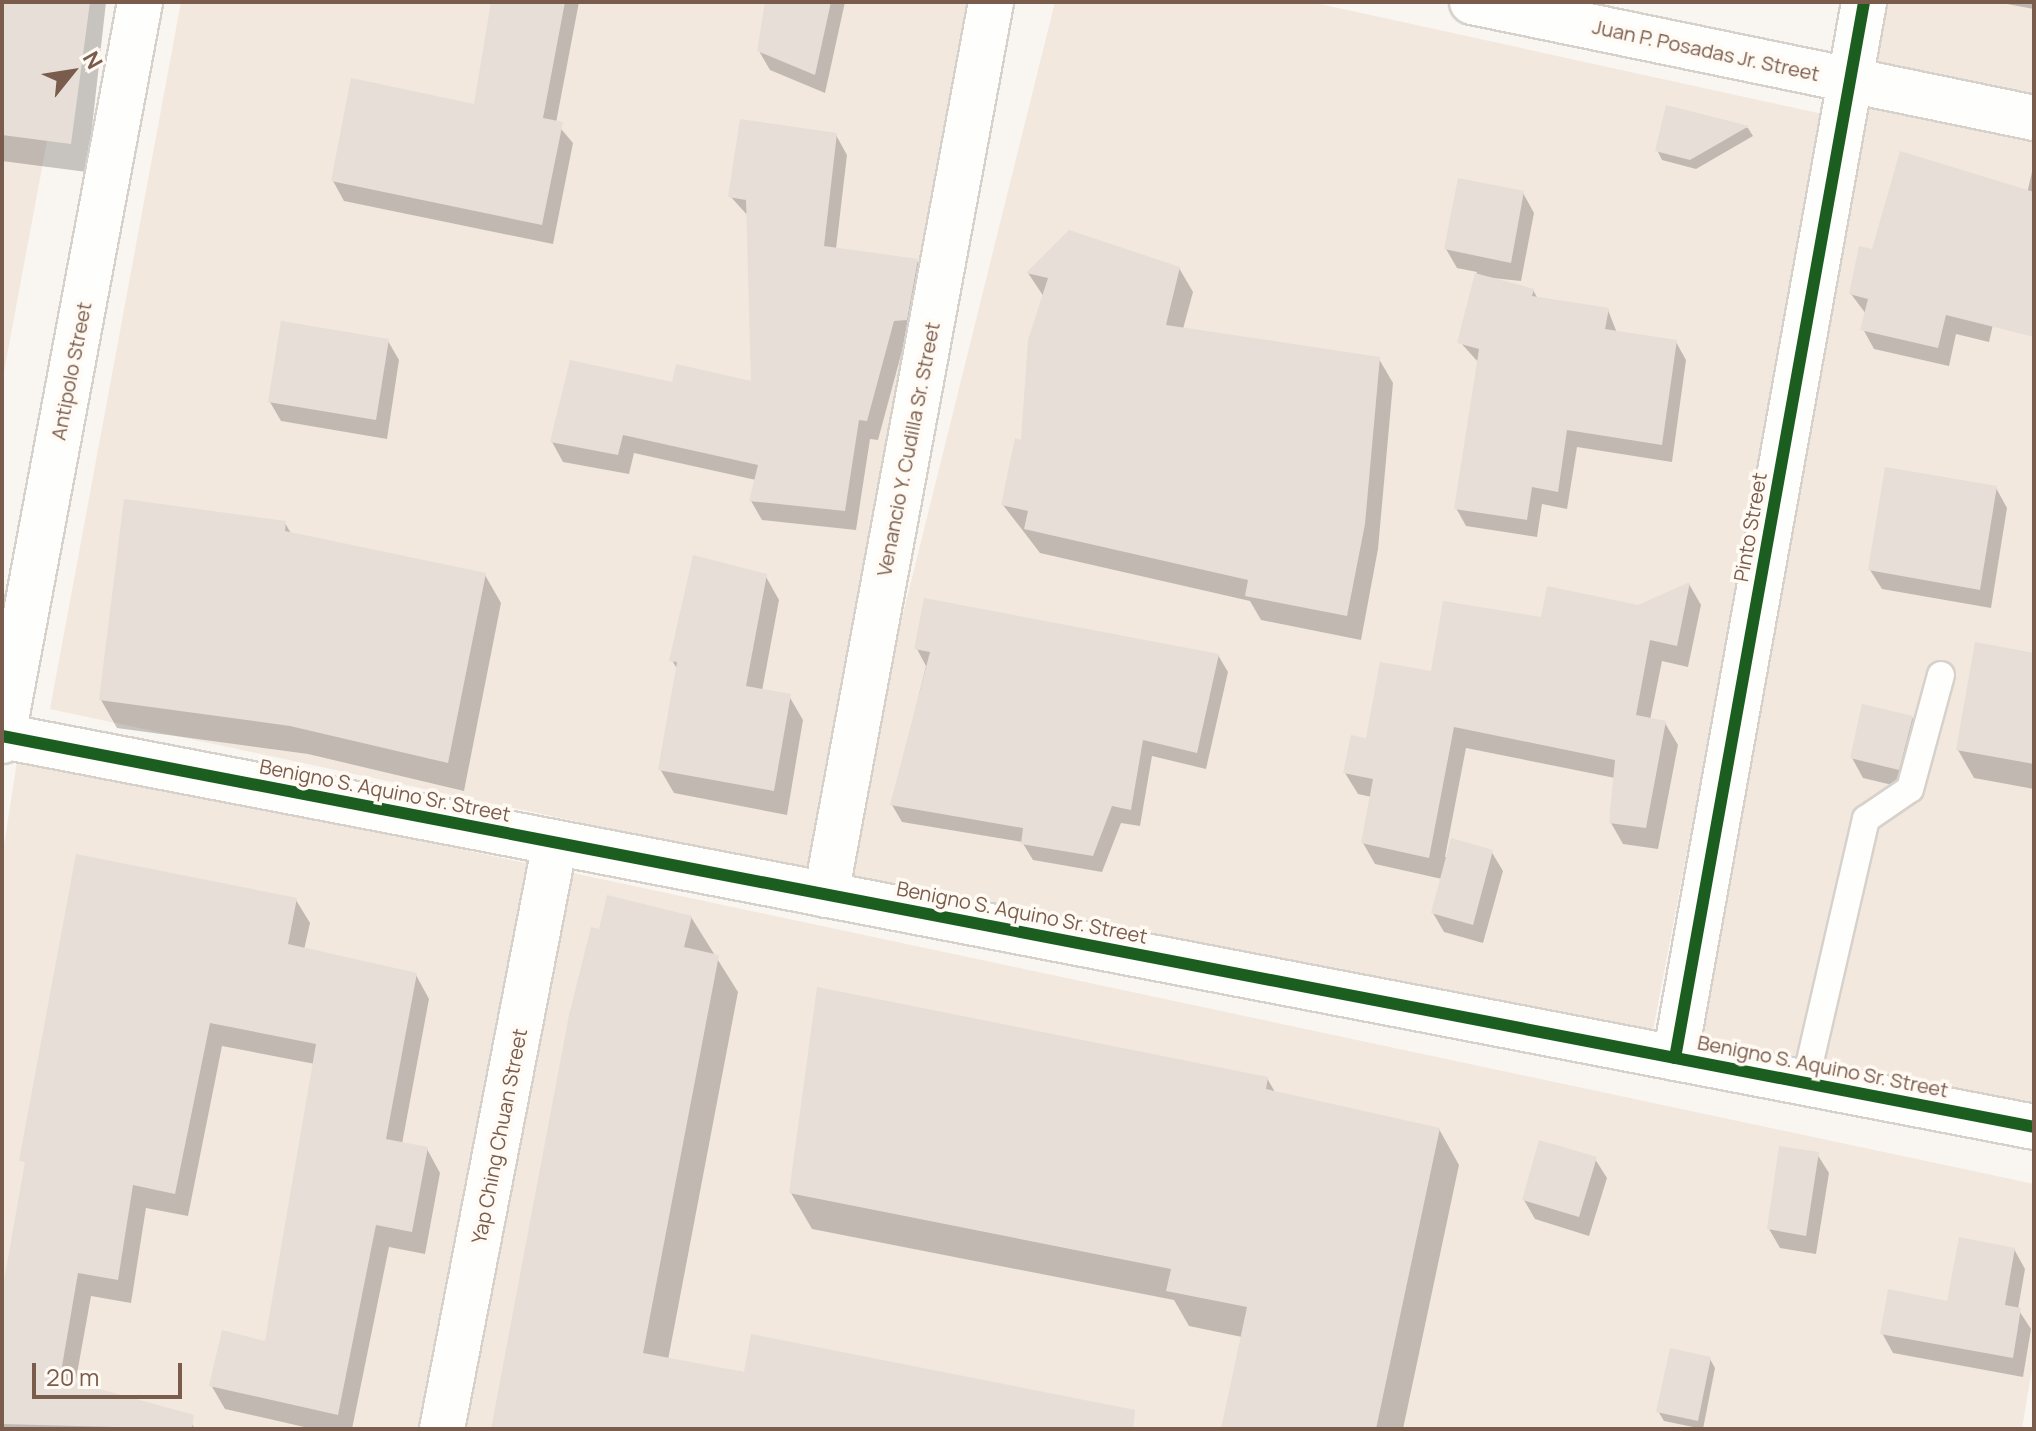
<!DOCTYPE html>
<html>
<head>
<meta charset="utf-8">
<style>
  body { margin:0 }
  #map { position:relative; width:2036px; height:1431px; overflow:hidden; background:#f9f5f0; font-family:Manrope,sans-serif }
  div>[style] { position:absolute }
  .residential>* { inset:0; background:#f2e8de }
  .shadow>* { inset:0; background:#0003 }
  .building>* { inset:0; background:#e6ded7 }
  .roads { filter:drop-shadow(2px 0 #d7d1cb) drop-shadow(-2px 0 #d7d1cb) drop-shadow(0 2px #d7d1cb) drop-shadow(0 -2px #d7d1cb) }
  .lane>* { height:26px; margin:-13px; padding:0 13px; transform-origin:13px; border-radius:13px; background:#fefefd }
  .street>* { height:44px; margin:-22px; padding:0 22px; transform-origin:22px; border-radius:22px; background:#fefefd }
  .secondary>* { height:44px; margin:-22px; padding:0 22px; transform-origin:22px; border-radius:22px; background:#fefefd }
  .cycleway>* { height:12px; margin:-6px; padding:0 6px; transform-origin:6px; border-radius:6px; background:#1b5e20 }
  span { translate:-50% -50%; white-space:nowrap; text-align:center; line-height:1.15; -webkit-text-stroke:7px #fffaf3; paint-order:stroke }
  .street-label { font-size:20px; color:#7a5c4d }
  .frame { position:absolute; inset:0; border:4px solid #7a5c4d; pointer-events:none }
  .north { position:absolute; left:32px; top:32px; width:80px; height:80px; -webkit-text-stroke:6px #fffaf3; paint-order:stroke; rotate:60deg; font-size:22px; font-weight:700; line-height:32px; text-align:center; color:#7a5c4d }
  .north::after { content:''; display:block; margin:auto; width:28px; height:36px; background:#7a5c4d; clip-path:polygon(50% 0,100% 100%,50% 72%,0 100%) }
  .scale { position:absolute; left:32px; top:1363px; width:150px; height:36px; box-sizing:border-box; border:4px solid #7a5c4d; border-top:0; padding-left:10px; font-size:24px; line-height:28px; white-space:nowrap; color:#7a5c4d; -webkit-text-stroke:6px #fffaf3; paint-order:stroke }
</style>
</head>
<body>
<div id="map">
  <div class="residential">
    <div style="clip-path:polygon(2px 2px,73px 2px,2px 382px)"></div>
    <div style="clip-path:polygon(181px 2px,977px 2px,813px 872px,50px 709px)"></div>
    <div style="clip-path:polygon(1055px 2px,1311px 2px,1827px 115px,1650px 1046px,836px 884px)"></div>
    <div style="clip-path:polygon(1887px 2px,2034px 2px,2034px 100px,1873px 65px)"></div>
    <div style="clip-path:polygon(1864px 99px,2034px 133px,2034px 1118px,1686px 1047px)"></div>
    <div style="clip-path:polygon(18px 755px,2034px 1184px,2034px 1356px,2022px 1429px,2px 1429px,2px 858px)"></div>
  </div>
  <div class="shadow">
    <div style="clip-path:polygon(2px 2px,106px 2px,87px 172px,2px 161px)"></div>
    <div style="clip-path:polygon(493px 2px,579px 2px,556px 123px,573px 143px,553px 244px,344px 201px,333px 181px,476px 106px)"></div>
    <div style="clip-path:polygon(767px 2px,845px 2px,825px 93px,770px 70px,759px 51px)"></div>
    <div style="clip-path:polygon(1996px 2px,2034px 2px,2034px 9px)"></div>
    <div style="clip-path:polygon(1667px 107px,1748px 128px,1753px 136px,1696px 169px,1662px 160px,1657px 150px)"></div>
    <div style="clip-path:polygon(836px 135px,847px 155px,836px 249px,917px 261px,928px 281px,917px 339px,905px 340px,878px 440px,870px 439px,856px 530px,762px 520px,751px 501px,756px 480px,634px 453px,629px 474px,563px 462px,552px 442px,673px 384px,753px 383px,749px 217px,730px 196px)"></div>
    <div style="clip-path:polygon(2034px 163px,2034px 235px,2022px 216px)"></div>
    <div style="clip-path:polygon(1523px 193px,1534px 213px,1521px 281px,1483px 277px,1533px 290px,1538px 299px,1608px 310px,1617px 333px,1676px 342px,1686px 360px,1672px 462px,1577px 447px,1567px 509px,1542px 504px,1537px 537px,1466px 526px,1456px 508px,1479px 363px,1460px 342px,1477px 272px,1457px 268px,1446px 249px)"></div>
    <div style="clip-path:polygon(2020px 206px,1989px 342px,1956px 334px,1949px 366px,1874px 349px,1863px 329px,1866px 314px,1851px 294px,1873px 251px)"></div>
    <div style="clip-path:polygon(1179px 268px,1193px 292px,1183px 329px,1379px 359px,1393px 383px,1378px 549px,1361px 640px,1261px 620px,1250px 601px,1040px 553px,1003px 505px,1023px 442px,1044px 297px,1028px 273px)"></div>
    <div style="clip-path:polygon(388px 341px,399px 360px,387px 439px,281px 421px,270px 402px)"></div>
    <div style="clip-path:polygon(1996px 488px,2007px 508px,1991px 608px,1882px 589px,1870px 570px)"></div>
    <div style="clip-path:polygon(285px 523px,292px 535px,485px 575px,501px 603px,464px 791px,308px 754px,117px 728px,101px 700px)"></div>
    <div style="clip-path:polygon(765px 575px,779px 600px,762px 691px,789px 696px,803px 720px,787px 815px,674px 793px,660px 769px,678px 671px,672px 660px)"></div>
    <div style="clip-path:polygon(1689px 584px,1701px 605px,1688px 667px,1662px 661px,1650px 720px,1665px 723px,1678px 745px,1658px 849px,1623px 844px,1611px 823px,1615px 778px,1466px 748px,1445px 857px,1491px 851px,1503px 871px,1483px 943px,1444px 932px,1433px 913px,1442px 879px,1375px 864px,1363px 843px,1372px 797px,1358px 794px,1345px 773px,1368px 740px,1432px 674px,1542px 620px,1638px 607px)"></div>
    <div style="clip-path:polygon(2px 590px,13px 608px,2px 665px)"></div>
    <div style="clip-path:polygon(917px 649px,1218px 655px,1228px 672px,1206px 769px,1152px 756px,1140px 826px,1121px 823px,1102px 872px,1033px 860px,1022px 842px,902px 822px,892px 805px,926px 666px)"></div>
    <div style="clip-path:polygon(2034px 655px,2034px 789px,1974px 778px,1958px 750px)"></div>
    <div style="clip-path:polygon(1912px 717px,1923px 737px,1909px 789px,1863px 778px,1852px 758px)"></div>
    <div style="clip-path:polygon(296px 900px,310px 923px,304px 950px,416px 975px,429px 999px,402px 1144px,427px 1149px,440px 1173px,425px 1254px,389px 1247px,352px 1429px,313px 1429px,225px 1409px,211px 1385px,267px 1343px,315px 1064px,222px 1046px,188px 1216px,146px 1208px,131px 1303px,91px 1296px,75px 1385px,187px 1415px,195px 1429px,2px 1429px,2px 1301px)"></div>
    <div style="clip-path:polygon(691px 917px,738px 992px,668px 1360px,1093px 1429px,493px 1429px,601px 931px)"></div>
    <div style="clip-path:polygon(1267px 1078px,1276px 1094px,1439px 1129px,1459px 1165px,1403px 1429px,1223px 1429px,1242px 1337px,1189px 1326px,1174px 1300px,812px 1229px,791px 1193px)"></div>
    <div style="clip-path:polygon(1817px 1154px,1829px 1173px,1816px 1254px,1780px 1248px,1769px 1229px)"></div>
    <div style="clip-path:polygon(1595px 1159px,1607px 1178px,1589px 1236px,1535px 1219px,1524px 1200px)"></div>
    <div style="clip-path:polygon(2014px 1249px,2025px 1269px,2018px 1309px,2031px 1329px,2023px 1377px,1893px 1353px,1882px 1333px,1948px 1303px)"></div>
    <div style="clip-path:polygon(1710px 1359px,1715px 1368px,1703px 1429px,1664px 1421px,1658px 1411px)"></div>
  </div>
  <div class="building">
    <div style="clip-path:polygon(2px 2px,90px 2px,71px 144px,2px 135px)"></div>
    <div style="clip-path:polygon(491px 2px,565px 2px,543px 118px,563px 122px,542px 225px,331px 181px,351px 78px,474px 104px)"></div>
    <div style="clip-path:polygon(765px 2px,831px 2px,815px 75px,757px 51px)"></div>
    <div style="clip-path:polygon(1666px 105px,1749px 126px,1690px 160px,1655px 151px)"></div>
    <div style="clip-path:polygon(740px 119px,837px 133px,824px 246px,918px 259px,907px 320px,894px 321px,867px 421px,859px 420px,845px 511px,749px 501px,758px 465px,623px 435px,618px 455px,550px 442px,570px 360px,672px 382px,676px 364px,751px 381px,746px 200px,728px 197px)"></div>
    <div style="clip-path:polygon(1900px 151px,2034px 192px,2034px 337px,1946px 315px,1938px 348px,1860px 330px,1868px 299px,1849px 294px,1859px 246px,1872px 249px)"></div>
    <div style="clip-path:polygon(1458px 178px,1524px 191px,1511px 263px,1444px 249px)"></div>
    <div style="clip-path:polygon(1069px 230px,1180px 267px,1166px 325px,1380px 357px,1365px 524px,1347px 616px,1245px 596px,1248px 580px,1024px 529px,1028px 511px,1001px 505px,1015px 438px,1021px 440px,1028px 340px,1048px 278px,1026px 273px)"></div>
    <div style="clip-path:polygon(1475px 273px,1534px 289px,1532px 296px,1609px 308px,1605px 329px,1677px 340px,1662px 445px,1567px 430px,1558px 492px,1532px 487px,1527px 520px,1454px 509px,1479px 349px,1457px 343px)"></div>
    <div style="clip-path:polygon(281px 321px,389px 339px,376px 420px,268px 402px)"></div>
    <div style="clip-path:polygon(1885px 467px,1997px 486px,1980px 590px,1868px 570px)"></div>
    <div style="clip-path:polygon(124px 499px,286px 521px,285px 531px,486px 573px,448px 763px,290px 726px,99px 700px)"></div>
    <div style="clip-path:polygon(693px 555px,767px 574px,746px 686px,791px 694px,774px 791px,658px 770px,677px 662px,669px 661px)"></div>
    <div style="clip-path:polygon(1690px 582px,1677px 646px,1650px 640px,1636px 715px,1666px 721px,1646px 828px,1609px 823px,1615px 760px,1454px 727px,1429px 858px,1361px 843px,1373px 779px,1343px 773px,1351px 735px,1366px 738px,1380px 662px,1431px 671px,1443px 601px,1541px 617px,1547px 586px,1638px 605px)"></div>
    <div style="clip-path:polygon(924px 598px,1219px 654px,1197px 753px,1143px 740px,1131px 810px,1112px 806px,1093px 856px,1021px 844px,1023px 828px,890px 805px,930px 652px,914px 649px)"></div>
    <div style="clip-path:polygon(1975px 642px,2034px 653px,2034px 764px,1956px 750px)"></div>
    <div style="clip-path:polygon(1862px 704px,1913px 716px,1899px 770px,1850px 758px)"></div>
    <div style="clip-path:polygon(1451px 838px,1493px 850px,1473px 925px,1431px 913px)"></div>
    <div style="clip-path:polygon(76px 854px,297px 898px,288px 944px,417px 973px,386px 1139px,428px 1147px,412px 1232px,376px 1225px,338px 1415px,209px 1386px,222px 1330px,265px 1341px,316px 1044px,210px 1023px,175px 1194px,133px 1185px,118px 1280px,78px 1273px,60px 1378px,194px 1415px,192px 1429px,2px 1424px,2px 1292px,25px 1162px,19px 1161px)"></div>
    <div style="clip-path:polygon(607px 895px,692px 916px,684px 947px,719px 955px,643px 1353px,744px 1372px,751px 1334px,1135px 1410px,1133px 1429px,491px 1429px,569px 1015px,591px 927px,599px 929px)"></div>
    <div style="clip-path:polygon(817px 987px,1268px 1077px,1266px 1089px,1440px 1128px,1376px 1429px,1221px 1429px,1247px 1307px,1166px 1291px,1171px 1269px,789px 1193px)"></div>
    <div style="clip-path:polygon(1539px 1140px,1597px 1157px,1579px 1217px,1522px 1200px)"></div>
    <div style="clip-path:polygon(1779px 1146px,1819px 1152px,1806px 1236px,1767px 1229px)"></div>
    <div style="clip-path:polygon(1959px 1237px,2015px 1248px,2005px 1305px,2021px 1308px,2013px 1358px,1880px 1334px,1888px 1289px,1947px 1301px)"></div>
    <div style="clip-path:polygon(1670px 1348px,1711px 1357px,1698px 1421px,1656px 1412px)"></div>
  </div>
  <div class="roads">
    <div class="lane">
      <div style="left:1805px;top:1083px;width:271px;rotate:-77deg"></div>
      <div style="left:1866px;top:819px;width:53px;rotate:-34.3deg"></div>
      <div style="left:1910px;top:789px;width:118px;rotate:-74.8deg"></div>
    </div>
    <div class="street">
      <div style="left:1472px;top:2px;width:574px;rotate:11.66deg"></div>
      <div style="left:2px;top:736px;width:2069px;rotate:10.89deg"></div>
      <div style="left:826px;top:895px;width:908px;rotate:-79.53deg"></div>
      <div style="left:1675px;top:1058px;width:1073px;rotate:-79.85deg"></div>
      <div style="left:442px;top:1429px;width:597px;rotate:-79.09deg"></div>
    </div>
    <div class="secondary">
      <div style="left:2px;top:741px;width:752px;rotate:-79.42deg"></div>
    </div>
  </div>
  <div class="cycleway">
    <div style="left:2px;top:736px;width:2069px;rotate:10.89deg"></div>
    <div style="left:1675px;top:1058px;width:1073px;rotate:-79.85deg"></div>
  </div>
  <div class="street-label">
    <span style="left:1706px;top:50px;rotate:12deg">Juan P. Posadas Jr. Street</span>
    <span style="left:71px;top:371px;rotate:-79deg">Antipolo Street</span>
    <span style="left:908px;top:449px;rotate:-79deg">Venancio Y. Cudilla Sr. Street</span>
    <span style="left:1750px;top:527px;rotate:-80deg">Pinto Street</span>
    <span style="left:385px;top:790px;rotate:11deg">Benigno S. Aquino Sr. Street</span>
    <span style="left:1022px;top:912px;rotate:11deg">Benigno S. Aquino Sr. Street</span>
    <span style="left:1823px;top:1066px;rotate:11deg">Benigno S. Aquino Sr. Street</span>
    <span style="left:499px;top:1136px;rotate:-79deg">Yap Ching Chuan Street</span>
  </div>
  <div class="frame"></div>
  <div class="north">N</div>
  <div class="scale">20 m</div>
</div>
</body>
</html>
